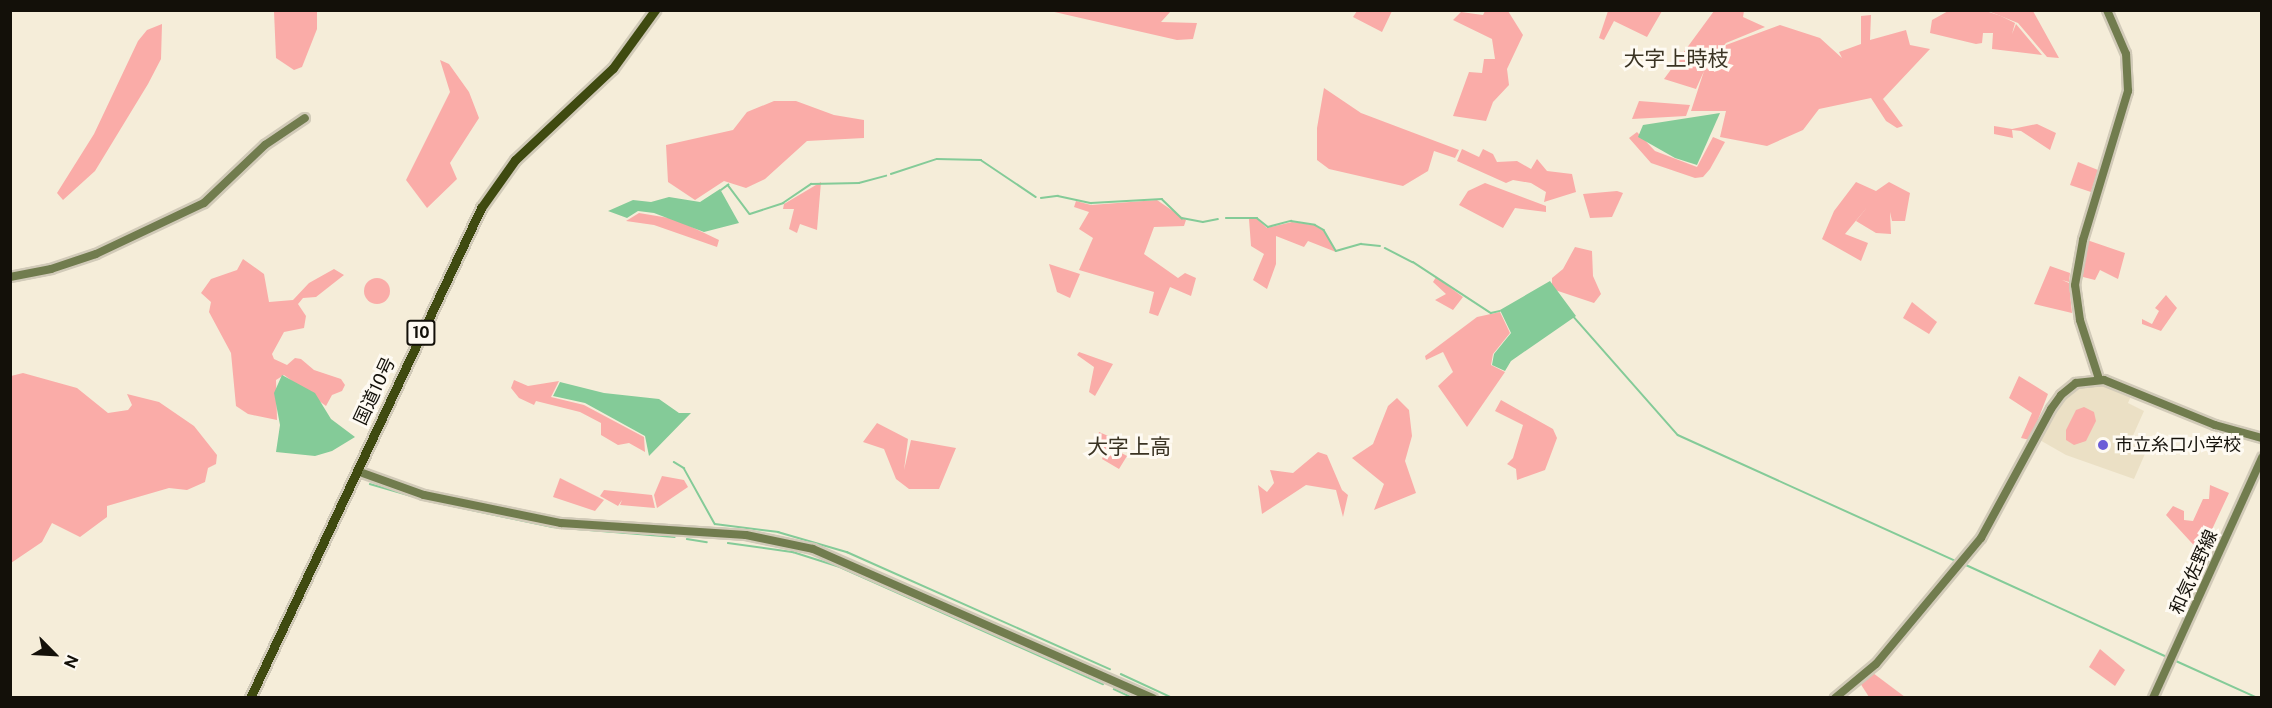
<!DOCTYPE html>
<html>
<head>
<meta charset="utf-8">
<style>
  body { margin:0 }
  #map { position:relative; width:2272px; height:708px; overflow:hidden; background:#f5edd9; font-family:"Public Sans","Noto Sans JP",sans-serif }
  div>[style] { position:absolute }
  .built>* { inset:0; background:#ebe0c5 }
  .green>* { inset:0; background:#faaca8 }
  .round { border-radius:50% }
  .water>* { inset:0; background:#84cb98 }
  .stream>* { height:1.5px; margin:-0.75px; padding:0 0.75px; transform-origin:0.75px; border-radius:0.75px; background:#84cb98 }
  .roads { filter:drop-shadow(2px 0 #d1cab8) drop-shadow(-2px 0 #d1cab8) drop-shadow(0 2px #d1cab8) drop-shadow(0 -2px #d1cab8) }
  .secondary>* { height:8px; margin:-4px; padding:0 4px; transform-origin:4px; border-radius:4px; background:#717c4e }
  .highway>* { height:9px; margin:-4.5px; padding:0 4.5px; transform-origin:4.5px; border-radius:4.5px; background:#3f4a10 }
  .dots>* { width:16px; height:16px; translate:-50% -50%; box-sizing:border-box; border:3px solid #fefaf2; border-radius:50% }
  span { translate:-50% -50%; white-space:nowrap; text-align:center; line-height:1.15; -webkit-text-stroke:6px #fefaf2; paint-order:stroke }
  .shield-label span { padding:2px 4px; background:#fefaf2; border:2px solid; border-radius:4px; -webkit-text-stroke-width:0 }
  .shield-label { font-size:16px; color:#131009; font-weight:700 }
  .street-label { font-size:18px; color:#131009 }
  .poi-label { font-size:18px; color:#131009 }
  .left { translate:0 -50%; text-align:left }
  .quarter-label { font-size:21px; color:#3a3323 }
  .frame { position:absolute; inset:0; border:12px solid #131009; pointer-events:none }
  .north { position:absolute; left:24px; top:624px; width:60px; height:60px; -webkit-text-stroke:4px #fefaf2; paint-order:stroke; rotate:114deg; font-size:16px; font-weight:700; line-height:24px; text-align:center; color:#131009 }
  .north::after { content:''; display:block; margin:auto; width:21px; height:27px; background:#131009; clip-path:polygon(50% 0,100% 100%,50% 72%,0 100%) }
</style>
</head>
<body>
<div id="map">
  <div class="built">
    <div style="clip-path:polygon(2097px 381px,2132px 394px,2128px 403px,2144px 411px,2131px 440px,2148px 447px,2134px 479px,2066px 455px,2038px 439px,2065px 394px)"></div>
  </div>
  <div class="green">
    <div style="clip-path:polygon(1950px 10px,1986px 11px,2001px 16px,2015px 23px,2012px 34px,2016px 24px,2042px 55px,1992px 49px,1993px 33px,1983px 33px,1982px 43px,1976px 44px,1930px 33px,1932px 20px)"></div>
    <div style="clip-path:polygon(274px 11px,317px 11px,317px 29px,302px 67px,294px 70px,276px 58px)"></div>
    <div style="clip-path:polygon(1050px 11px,1171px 11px,1161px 22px,1197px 23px,1193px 39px,1177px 40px)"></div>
    <div style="clip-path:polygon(1357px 11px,1357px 10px,1392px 11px,1382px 32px,1353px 17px)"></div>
    <div style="clip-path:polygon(1485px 11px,1508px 11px,1523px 35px,1507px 69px,1509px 85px,1493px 102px,1486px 121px,1453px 116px,1469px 72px,1482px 73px,1484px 59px,1495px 59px,1492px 39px,1453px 20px,1461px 12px,1483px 15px)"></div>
    <div style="clip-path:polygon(1608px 11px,1662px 11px,1647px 37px,1614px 21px,1604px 40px,1599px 38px)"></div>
    <div style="clip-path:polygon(1714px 11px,1744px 11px,1743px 17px,1765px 27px,1726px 43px,1706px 67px,1726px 45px,1780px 25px,1820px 38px,1842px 58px,1839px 52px,1861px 44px,1861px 16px,1871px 15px,1870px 40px,1906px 30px,1910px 45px,1930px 49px,1883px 99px,1903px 126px,1897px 128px,1886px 121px,1871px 98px,1819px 109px,1803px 130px,1767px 146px,1720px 137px,1726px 111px,1691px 111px,1704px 71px,1696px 89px,1664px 79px)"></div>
    <div style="clip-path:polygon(1988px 11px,2033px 11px,2059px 58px,2047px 57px,2018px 23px)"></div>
    <div style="clip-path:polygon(162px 24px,161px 59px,148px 84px,95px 171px,63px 200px,57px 193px,94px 134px,138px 41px,147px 30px)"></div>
    <div style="clip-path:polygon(440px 60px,449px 64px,469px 92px,479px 118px,450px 163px,457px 179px,427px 208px,406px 180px,450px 92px)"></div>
    <div style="clip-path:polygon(1324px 88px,1361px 113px,1459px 150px,1455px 158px,1434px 151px,1428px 171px,1403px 186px,1329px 169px,1317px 160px,1317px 128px)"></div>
    <div style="clip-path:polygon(774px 101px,796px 101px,834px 115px,864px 120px,864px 138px,807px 141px,765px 179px,746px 188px,724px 181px,695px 200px,668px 182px,666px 145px,733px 130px,747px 112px)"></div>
    <div style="clip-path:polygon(1639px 101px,1690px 105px,1686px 116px,1632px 119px)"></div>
    <div style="clip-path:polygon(2037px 124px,2056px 133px,2050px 150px,2021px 131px,2012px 130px,2013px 138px,1994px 134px,1994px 126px,2012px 129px)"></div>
    <div style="clip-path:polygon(1637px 132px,1655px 151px,1697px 167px,1713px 137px,1725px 142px,1710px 169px,1703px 177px,1695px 178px,1651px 163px,1629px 138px)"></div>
    <div style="clip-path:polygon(1462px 149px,1479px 157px,1483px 149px,1493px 154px,1497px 162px,1517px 161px,1531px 169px,1537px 159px,1547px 171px,1572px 174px,1576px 192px,1544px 202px,1546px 192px,1531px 183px,1513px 180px,1506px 183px,1457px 161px)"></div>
    <div style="clip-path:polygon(2078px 162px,2098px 170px,2091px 192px,2070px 185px)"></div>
    <div style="clip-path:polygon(821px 182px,817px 230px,800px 224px,797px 233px,789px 229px,794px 209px,783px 209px,784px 204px)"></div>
    <div style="clip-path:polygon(1856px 182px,1876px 191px,1889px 182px,1910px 193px,1905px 221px,1892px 221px,1890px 212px,1891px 234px,1876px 233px,1856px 221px,1868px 206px,1845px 234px,1868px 243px,1861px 261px,1822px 239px,1834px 211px)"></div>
    <div style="clip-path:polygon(1485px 183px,1546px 206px,1546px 212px,1515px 208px,1503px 228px,1459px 205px,1468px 191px)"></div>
    <div style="clip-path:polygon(1617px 191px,1623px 193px,1612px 217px,1590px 218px,1583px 194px)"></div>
    <div style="clip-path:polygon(1157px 200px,1186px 220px,1184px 226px,1154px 227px,1144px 254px,1178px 278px,1185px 273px,1196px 278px,1191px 296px,1170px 287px,1158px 316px,1149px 313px,1154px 292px,1079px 270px,1093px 238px,1079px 229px,1089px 212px,1074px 207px,1076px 201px,1091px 205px)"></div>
    <div style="clip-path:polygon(639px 213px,675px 219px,719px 240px,717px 247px,654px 225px,626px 221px)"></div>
    <div style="clip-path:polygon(1256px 218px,1267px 228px,1292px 222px,1314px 225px,1324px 231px,1336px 252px,1308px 241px,1304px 247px,1276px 236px,1276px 264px,1267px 289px,1253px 280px,1264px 254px,1251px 246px,1249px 219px)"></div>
    <div style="clip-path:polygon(2087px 240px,2125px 253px,2118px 279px,2100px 270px,2095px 280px,2079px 276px)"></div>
    <div style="clip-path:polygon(1575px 247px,1592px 251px,1593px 276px,1601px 294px,1594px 303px,1552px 289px,1552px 278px,1563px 269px)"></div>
    <div style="clip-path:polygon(243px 259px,264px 274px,269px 302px,293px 300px,309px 283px,334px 269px,344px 275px,316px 297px,303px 298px,298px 304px,306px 316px,304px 328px,284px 332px,272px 354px,274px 359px,287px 365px,295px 358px,301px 359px,314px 370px,341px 379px,345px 385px,342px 391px,332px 395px,326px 406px,284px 375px,276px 380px,277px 420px,248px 414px,236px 406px,231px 353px,209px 312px,211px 302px,201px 293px,211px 279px,237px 270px)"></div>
    <div style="clip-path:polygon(1049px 264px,1080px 274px,1070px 298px,1057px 292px)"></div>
    <div style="clip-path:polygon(2050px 266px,2070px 273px,2069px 282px,2062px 280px,2069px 283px,2072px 313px,2034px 304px)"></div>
    <div style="clip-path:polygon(1436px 277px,1463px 297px,1453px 310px,1435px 300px,1446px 294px,1433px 282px)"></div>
    <div class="round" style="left:364px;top:278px;width:26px;height:26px"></div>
    <div style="clip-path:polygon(2166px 295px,2177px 308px,2161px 331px,2142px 324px,2142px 319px,2152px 324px,2159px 311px,2155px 308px)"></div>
    <div style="clip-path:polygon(1912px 302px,1937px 322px,1929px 334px,1903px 318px)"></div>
    <div style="clip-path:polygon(1500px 312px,1510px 333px,1493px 354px,1491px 365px,1505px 372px,1467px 427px,1438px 386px,1453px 372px,1443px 352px,1426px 360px,1425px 356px,1477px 317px)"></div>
    <div style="clip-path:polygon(1079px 352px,1113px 364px,1095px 396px,1089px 392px,1094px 367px,1077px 355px)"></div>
    <div style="clip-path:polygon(23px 373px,77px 388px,108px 413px,128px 410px,132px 405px,127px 394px,159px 402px,194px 426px,217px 455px,216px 464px,208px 468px,205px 482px,187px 490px,169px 488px,107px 506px,107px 517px,80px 537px,52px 523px,42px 542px,11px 563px,11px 376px)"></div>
    <div style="clip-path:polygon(2019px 376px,2048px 394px,2030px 440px,2021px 438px,2032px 413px,2009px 398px)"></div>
    <div style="clip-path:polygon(514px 380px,528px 386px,559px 381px,551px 397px,584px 405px,644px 437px,645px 452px,629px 443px,618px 445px,601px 435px,601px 423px,580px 412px,536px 401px,534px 405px,519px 398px,511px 388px)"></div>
    <div style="clip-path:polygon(1397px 398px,1409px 410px,1412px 436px,1405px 461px,1416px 493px,1374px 510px,1384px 484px,1352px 458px,1373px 444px,1388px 406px)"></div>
    <div style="clip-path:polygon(1501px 400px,1553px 429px,1557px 438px,1545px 470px,1517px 480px,1516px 469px,1507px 464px,1513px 458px,1523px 425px,1495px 411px)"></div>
    <div style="clip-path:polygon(2084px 407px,2094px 412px,2096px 421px,2086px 441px,2074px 445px,2066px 440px,2066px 430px,2076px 410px)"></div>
    <div style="clip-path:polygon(877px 423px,908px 439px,904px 470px,911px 440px,956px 448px,939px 489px,909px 489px,896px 479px,884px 449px,863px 442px)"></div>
    <div style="clip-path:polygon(1099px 432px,1120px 441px,1116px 450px,1127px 456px,1119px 469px,1102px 459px,1106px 449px,1096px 444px)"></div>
    <div style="clip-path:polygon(1318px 452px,1327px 455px,1342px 490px,1348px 495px,1343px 517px,1336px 490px,1306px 485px,1262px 514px,1258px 485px,1267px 492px,1274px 483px,1270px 470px,1293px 473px)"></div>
    <div style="clip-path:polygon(662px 476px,684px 480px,688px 487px,657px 508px,654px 495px)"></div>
    <div style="clip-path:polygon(560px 478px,604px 500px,595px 511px,553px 497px)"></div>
    <div style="clip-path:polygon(2210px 485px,2229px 493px,2201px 553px,2166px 515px,2173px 506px,2184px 511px,2184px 520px,2193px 521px,2203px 499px,2209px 499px)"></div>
    <div style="clip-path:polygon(604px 490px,652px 495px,655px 508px,620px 505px,622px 500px,618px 506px,600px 496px)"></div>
    <div style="clip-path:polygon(2100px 649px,2125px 670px,2115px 686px,2089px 667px)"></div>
    <div style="clip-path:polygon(1873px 673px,1905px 697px,1869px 697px,1860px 683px)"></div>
  </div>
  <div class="water">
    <div style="clip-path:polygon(1720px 113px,1697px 165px,1675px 158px,1638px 137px,1643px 125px)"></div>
    <div style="clip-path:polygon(720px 189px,739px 223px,704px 232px,654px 213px,638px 211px,627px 218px,608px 211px,633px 200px,651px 202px,669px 197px,700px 202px)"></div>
    <div style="clip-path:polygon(1550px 281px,1576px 316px,1511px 361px,1505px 371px,1492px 365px,1494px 354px,1511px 333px,1500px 310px)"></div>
    <div style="clip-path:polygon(282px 375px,315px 393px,331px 419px,355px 437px,332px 451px,315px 456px,276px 452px,280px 425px,274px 393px)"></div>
    <div style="clip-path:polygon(560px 382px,604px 393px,659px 399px,679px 413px,691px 413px,649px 456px,645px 436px,585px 403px,553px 396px)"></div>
  </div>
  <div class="stream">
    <div style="left:891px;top:174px;width:48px;rotate:-18.1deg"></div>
    <div style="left:937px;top:159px;width:44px;rotate:1.3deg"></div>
    <div style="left:981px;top:160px;width:66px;rotate:33.9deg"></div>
    <div style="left:721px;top:190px;width:9px;rotate:-36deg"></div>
    <div style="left:728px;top:185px;width:36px;rotate:53deg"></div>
    <div style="left:750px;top:214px;width:35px;rotate:-18deg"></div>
    <div style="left:783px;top:203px;width:34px;rotate:-34deg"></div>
    <div style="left:811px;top:184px;width:48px;rotate:-1.2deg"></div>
    <div style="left:859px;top:183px;width:28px;rotate:-15deg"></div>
    <div style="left:1041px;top:198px;width:17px;rotate:-7deg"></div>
    <div style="left:1058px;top:196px;width:34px;rotate:12deg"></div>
    <div style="left:1091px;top:203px;width:71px;rotate:-3.2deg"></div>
    <div style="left:1162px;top:199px;width:28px;rotate:44deg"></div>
    <div style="left:1182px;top:218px;width:21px;rotate:11deg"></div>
    <div style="left:1203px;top:222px;width:15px;rotate:-11deg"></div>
    <div style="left:1226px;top:218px;width:31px"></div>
    <div style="left:1257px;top:218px;width:14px;rotate:39deg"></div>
    <div style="left:1268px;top:227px;width:24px;rotate:-15deg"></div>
    <div style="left:1291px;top:221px;width:24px;rotate:9deg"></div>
    <div style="left:1315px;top:225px;width:10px;rotate:29deg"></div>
    <div style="left:1324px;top:230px;width:24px;rotate:60deg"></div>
    <div style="left:1336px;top:251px;width:26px;rotate:-16deg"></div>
    <div style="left:1361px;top:244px;width:19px;rotate:6deg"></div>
    <div style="left:1385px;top:248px;width:31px;rotate:27deg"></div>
    <div style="left:1413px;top:262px;width:93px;rotate:33.2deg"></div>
    <div style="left:1491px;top:313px;width:9px;rotate:-13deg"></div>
    <div style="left:1574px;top:317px;width:157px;rotate:48.6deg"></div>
    <div style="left:1678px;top:435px;width:305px;rotate:24.4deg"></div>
    <div style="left:674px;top:462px;width:12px;rotate:31deg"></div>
    <div style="left:684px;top:468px;width:64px;rotate:61deg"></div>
    <div style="left:715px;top:524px;width:64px;rotate:7.2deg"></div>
    <div style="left:778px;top:532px;width:72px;rotate:16.2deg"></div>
    <div style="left:847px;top:552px;width:288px;rotate:24deg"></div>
    <div style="left:370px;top:484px;width:61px;rotate:16.1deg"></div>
    <div style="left:429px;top:501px;width:126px;rotate:11.9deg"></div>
    <div style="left:552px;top:527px;width:123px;rotate:4.6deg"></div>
    <div style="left:687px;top:539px;width:20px;rotate:9deg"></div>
    <div style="left:728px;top:543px;width:66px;rotate:7.9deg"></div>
    <div style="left:793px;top:552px;width:49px;rotate:17.7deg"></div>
    <div style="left:840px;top:567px;width:288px;rotate:24deg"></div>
    <div style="left:1964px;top:564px;width:226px;rotate:24.6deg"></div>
    <div style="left:2174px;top:660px;width:92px;rotate:24.3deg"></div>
    <div style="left:1121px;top:674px;width:57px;rotate:24.8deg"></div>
    <div style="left:1114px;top:689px;width:21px;rotate:25deg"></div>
  </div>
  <div class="roads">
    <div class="secondary">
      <div style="left:10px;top:277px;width:42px;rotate:-11deg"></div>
      <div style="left:51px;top:269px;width:47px;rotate:-18.4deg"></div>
      <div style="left:96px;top:254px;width:119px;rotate:-25.3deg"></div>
      <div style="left:204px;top:203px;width:84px;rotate:-43.6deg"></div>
      <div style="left:265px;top:145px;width:48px;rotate:-34deg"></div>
      <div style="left:2099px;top:379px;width:62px;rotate:-107.9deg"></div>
      <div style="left:2080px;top:320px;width:35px;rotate:-98deg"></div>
      <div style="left:2075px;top:285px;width:46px;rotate:-79.9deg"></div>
      <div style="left:2083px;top:240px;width:156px;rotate:-73.2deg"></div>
      <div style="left:2128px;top:91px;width:37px;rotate:-93deg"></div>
      <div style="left:2126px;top:54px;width:48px;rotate:-113.4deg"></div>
      <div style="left:357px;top:471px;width:71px;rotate:19.7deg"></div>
      <div style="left:424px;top:495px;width:140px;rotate:11.6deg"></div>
      <div style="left:561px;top:523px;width:185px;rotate:3.7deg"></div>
      <div style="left:746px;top:535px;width:68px;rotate:11.8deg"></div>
      <div style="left:813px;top:549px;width:371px;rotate:23.7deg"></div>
      <div style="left:1835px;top:698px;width:53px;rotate:-39.7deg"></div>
      <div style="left:1876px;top:664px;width:164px;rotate:-50.2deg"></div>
      <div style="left:1981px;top:538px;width:147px;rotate:-61.5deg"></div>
      <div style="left:2051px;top:409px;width:17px;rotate:-54deg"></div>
      <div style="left:2061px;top:395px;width:19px;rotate:-39deg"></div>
      <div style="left:2076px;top:383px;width:28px;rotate:-6deg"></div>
      <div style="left:2104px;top:380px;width:120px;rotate:22.1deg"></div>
      <div style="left:2215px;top:425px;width:49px;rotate:15.5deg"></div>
      <div style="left:2153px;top:698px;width:264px;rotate:-65.6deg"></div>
    </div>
    <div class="highway">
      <div style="left:250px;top:698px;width:542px;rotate:-64.76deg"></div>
      <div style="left:481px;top:208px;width:59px;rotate:-54.7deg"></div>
      <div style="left:515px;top:160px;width:134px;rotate:-43.2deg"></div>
      <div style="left:613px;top:68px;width:72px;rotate:-54.1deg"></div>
    </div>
  </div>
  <div class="dots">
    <div style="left:2103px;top:445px;background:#6c5dd7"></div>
  </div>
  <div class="shield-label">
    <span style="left:421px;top:333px">10</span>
  </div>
  <div class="street-label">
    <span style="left:375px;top:391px;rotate:-65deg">国道10号</span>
    <span style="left:2194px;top:572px;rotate:-66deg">和気佐野線</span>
  </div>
  <div class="poi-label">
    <span class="left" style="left:2115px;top:445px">市立糸口小学校</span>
  </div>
  <div class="quarter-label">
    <span style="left:1676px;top:59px">大字上時枝</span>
    <span style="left:1129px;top:447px">大字上高</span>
  </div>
  <div class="frame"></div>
  <div class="north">N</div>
</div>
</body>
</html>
